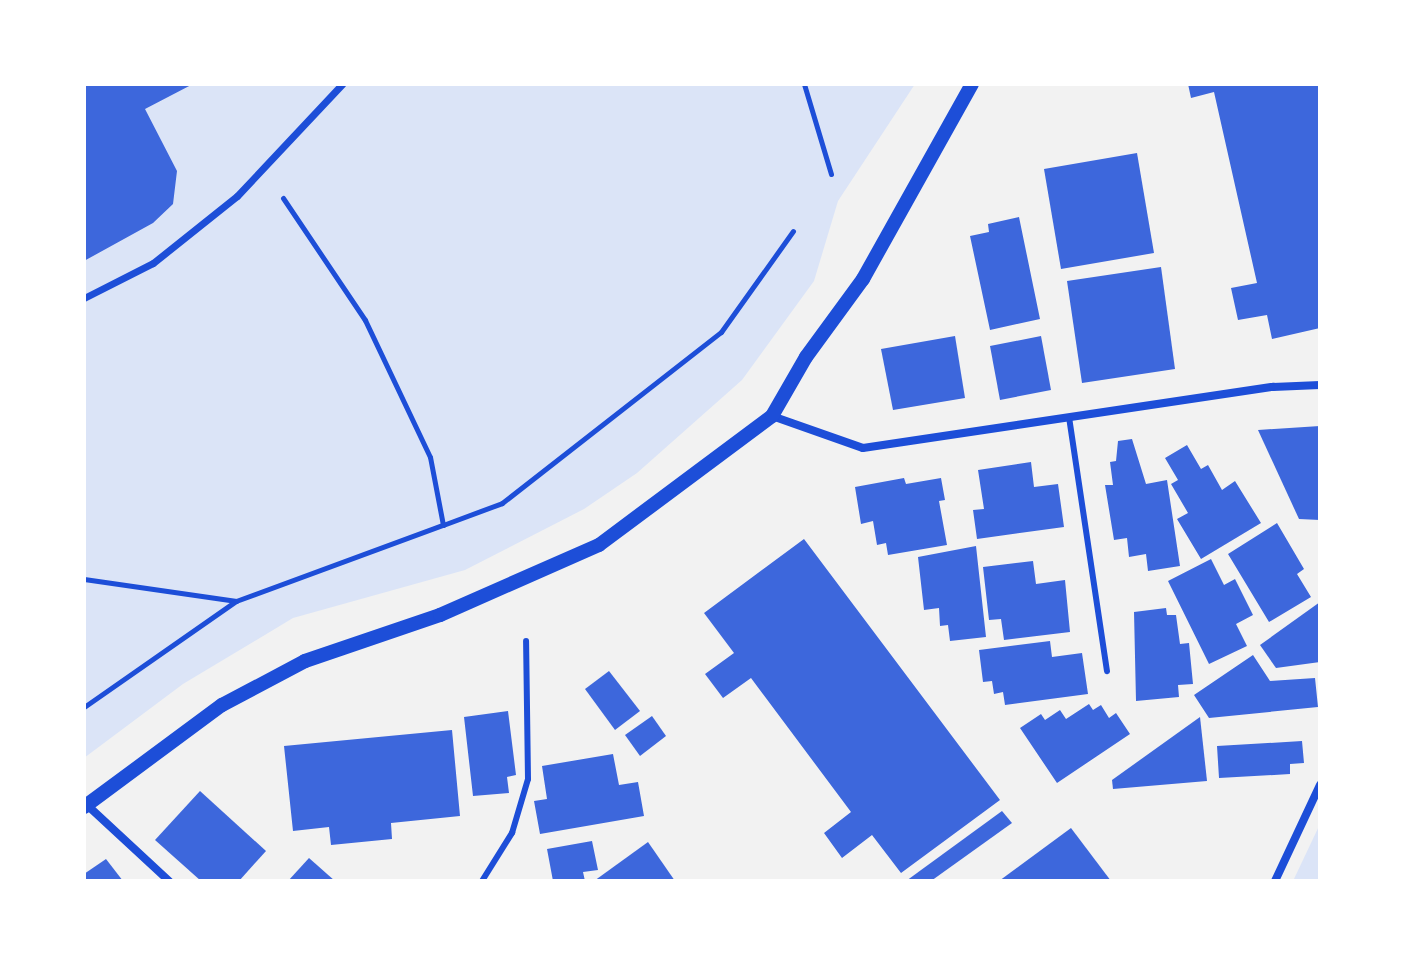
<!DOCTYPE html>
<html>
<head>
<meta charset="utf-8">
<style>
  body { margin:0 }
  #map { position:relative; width:1404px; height:965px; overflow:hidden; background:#f2f2f2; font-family:Arial,sans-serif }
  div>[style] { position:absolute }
  .green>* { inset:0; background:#dbe4f7 }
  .building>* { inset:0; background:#3d67dc }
  .path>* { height:5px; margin:-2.5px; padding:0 2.5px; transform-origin:2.5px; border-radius:2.5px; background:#1d4ed8 }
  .service>* { height:6px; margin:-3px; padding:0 3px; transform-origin:3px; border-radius:3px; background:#1d4ed8 }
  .pedestrian>* { height:7px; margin:-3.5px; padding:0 3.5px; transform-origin:3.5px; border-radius:3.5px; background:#1d4ed8 }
  .minor>* { height:8px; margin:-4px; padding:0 4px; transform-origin:4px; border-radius:4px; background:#1d4ed8 }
  .tertiary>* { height:14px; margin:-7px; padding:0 7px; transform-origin:7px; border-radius:7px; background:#1d4ed8 }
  span { translate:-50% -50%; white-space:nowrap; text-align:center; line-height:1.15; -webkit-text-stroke:6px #fff; paint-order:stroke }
  .frame { position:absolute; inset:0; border:86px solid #fff; pointer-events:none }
</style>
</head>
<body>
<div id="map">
  <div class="green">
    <div style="clip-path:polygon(84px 84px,915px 84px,838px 201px,814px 281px,742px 380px,637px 473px,584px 509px,465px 570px,293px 618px,183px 684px,84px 758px)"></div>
    <div style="clip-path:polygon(1320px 824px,1320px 881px,1293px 881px)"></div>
  </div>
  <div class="building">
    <div style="clip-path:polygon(84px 84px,193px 84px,145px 109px,177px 171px,173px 204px,153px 223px,84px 261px)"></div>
    <div style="clip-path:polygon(1188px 84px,1320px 84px,1320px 328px,1272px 339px,1267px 315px,1238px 320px,1231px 288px,1257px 283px,1214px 92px,1191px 98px)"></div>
    <div style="clip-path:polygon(1137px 153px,1154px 253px,1061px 269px,1044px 169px)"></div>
    <div style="clip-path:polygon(1019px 217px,1040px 319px,990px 330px,970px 236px,989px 232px,988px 224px)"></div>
    <div style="clip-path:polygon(1161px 267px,1175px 369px,1082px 383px,1067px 281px)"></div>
    <div style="clip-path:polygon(955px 336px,965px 398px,893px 410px,881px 349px)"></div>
    <div style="clip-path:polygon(1041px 336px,1051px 390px,1000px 400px,990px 346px)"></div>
    <div style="clip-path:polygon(1320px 426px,1320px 520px,1299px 519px,1258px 430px)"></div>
    <div style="clip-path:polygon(1132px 439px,1146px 484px,1167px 480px,1180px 566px,1148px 571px,1146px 554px,1129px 557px,1127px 538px,1114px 540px,1105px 485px,1113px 485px,1110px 462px,1116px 461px,1118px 441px)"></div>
    <div style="clip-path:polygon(1187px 445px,1201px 469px,1208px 465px,1222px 490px,1235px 481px,1261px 523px,1201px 559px,1177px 519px,1188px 513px,1171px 484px,1178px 480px,1165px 458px)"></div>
    <div style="clip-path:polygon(1031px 462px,1034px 487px,1058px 484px,1064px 527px,977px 539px,973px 510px,984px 509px,978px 470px)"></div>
    <div style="clip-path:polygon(904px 478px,906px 484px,941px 478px,945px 500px,939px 501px,947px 545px,888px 555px,886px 543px,877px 545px,873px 521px,861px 524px,855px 487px)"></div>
    <div style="clip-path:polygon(1277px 523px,1304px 569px,1297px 574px,1311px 597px,1269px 622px,1228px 554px)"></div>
    <div style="clip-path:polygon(804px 539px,1000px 800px,901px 873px,872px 835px,842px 858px,824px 833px,851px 812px,751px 678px,723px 698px,705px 674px,734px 653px,704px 613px)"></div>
    <div style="clip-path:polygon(976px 546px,986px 637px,950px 641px,948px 625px,940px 626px,939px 608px,924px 610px,918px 557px)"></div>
    <div style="clip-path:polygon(1211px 559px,1224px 585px,1235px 579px,1253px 615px,1236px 624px,1247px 646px,1209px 664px,1168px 581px)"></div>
    <div style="clip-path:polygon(1033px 561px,1036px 584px,1065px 580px,1070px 632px,1004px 640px,1001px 619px,989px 620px,983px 567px)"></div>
    <div style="clip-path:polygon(1320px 602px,1320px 662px,1276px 668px,1260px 645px)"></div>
    <div style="clip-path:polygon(1166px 608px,1167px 615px,1176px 615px,1180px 644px,1189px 643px,1193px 684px,1178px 685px,1179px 697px,1136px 701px,1134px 612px)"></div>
    <div style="clip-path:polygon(1050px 641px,1052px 657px,1082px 653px,1088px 694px,1005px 705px,1003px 692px,994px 694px,992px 681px,983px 682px,979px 650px)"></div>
    <div style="clip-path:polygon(1253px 655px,1270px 681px,1315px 678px,1318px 707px,1209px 718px,1194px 695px)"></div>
    <div style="clip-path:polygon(609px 671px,640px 711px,615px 730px,585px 689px)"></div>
    <div style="clip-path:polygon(1089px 704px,1093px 710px,1101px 705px,1109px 718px,1116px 713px,1130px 734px,1057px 783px,1020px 728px,1041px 714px,1045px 720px,1060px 710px,1066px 719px)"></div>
    <div style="clip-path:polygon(508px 711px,516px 775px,507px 777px,509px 793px,473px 796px,464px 717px)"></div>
    <div style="clip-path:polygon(652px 716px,666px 736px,640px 756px,625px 735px)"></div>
    <div style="clip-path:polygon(1200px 717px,1207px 781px,1113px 789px,1112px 780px)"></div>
    <div style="clip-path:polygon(452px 730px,460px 816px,391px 823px,392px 839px,331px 845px,329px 827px,293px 831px,284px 746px)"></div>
    <div style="clip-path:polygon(1302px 741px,1304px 763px,1290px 764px,1290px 774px,1219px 778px,1217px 746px)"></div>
    <div style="clip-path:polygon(613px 754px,619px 785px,638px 782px,644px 816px,540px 834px,534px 801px,547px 799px,542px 766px)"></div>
    <div style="clip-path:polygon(200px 791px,266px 851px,239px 881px,201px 881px,155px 840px)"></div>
    <div style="clip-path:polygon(1002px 811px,1012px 823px,931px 881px,906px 881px)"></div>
    <div style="clip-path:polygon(1071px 828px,1111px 881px,999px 881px)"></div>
    <div style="clip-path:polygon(592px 841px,598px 870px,583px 872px,585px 881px,553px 881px,547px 849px)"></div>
    <div style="clip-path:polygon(648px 842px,675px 881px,594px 881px)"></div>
    <div style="clip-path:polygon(309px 858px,335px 881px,288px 881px)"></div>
    <div style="clip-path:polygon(106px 859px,123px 881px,84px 881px,84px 874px)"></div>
  </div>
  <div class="path">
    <div style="left:804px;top:84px;width:94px;rotate:73.3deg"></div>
    <div style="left:443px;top:525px;width:63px;rotate:-20.4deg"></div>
    <div style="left:502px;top:503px;width:278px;rotate:-38deg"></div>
    <div style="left:721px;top:332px;width:124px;rotate:-54.5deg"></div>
    <div style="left:84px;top:579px;width:154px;rotate:8.2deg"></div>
    <div style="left:84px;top:707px;width:185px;rotate:-34.9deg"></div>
    <div style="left:236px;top:601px;width:221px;rotate:-20.2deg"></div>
    <div style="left:443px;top:525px;width:69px;rotate:-100.8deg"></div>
    <div style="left:430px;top:457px;width:152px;rotate:-115.4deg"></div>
    <div style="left:365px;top:320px;width:147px;rotate:-123.9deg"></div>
  </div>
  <div class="service">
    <div style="left:1069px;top:417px;width:257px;rotate:81.5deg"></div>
    <div style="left:482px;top:881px;width:57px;rotate:-58deg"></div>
    <div style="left:512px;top:833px;width:56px;rotate:-73.5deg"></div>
    <div style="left:528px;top:779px;width:138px;rotate:-90.8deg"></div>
  </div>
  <div class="pedestrian">
    <div style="left:84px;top:298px;width:77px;rotate:-26.9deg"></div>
    <div style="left:153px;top:263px;width:107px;rotate:-38.6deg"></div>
    <div style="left:237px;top:196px;width:154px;rotate:-46.8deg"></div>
  </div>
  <div class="minor">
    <div style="left:772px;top:416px;width:96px;rotate:19.4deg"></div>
    <div style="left:863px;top:448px;width:415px;rotate:-8.5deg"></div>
    <div style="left:1273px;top:387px;width:47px;rotate:-2.4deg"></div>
    <div style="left:87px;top:805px;width:112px;rotate:42.8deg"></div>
    <div style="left:1275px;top:881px;width:106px;rotate:-64.9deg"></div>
  </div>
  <div class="tertiary">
    <div style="left:84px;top:807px;width:172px;rotate:-36.5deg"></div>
    <div style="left:222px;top:705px;width:94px;rotate:-27.9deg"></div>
    <div style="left:305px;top:661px;width:143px;rotate:-18.8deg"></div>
    <div style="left:440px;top:615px;width:174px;rotate:-23.8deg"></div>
    <div style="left:599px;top:545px;width:216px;rotate:-36.7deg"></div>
    <div style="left:772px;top:416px;width:68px;rotate:-60deg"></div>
    <div style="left:806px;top:357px;width:97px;rotate:-53.8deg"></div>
    <div style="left:863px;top:279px;width:223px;rotate:-60.8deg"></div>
  </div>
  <div class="frame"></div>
</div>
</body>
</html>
